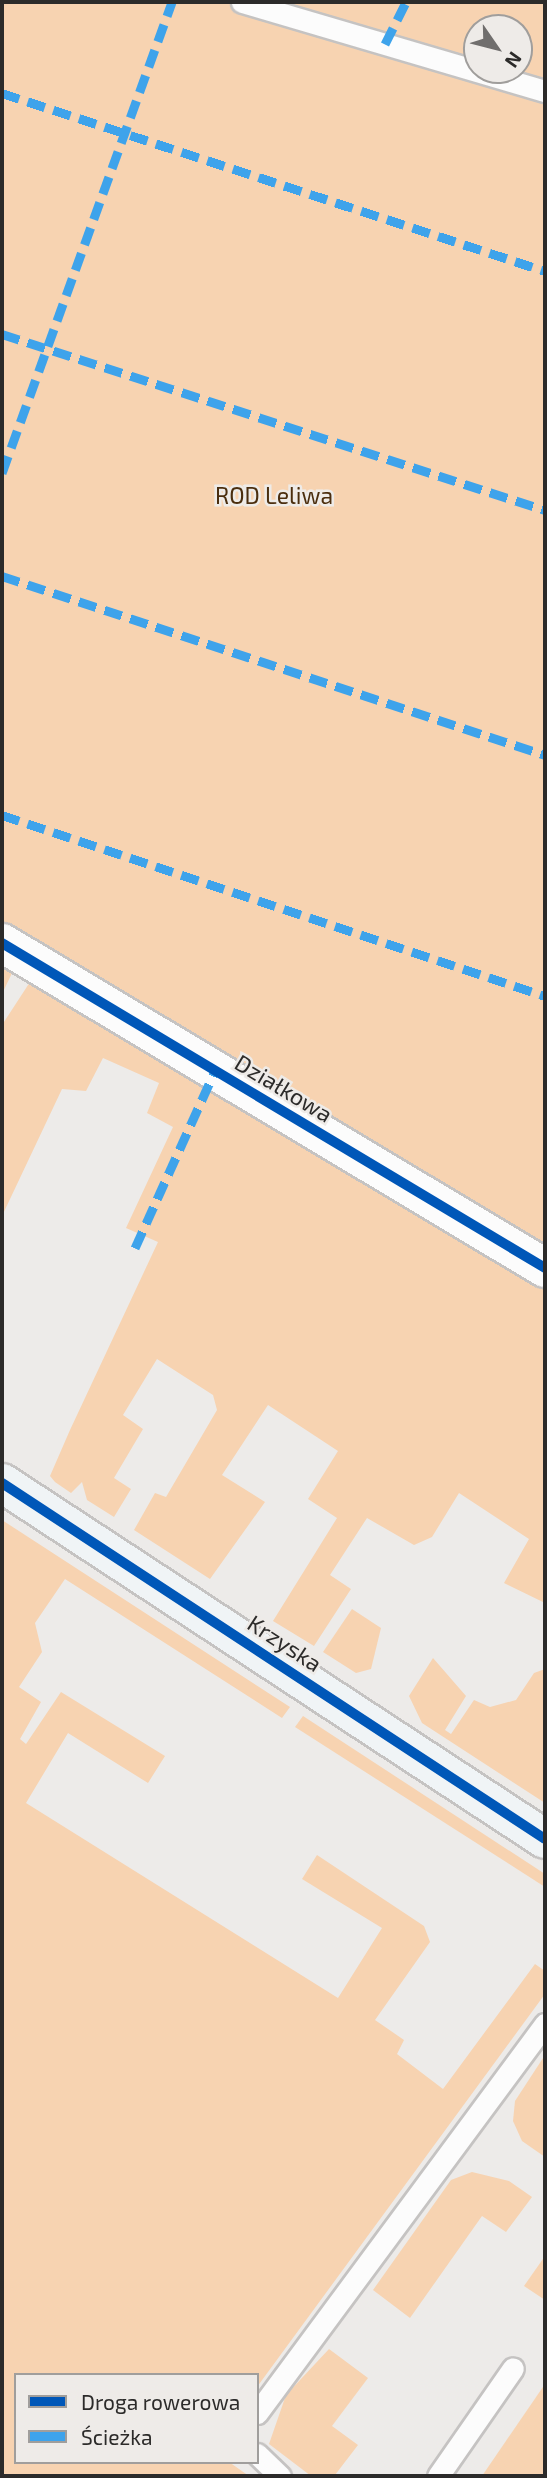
<!DOCTYPE html>
<html>
<head>
<meta charset="utf-8">
<style>
  body { margin:0 }
  #map { position:relative; width:547px; height:2478px; overflow:hidden; background:#edebe9; font-family:"Exo 2",sans-serif }
  div>[style] { position:absolute }
  .green>* { inset:0; background:#f7d3b1 }
  .roads { filter:drop-shadow(2px 0 #c5c3c2) drop-shadow(-2px 0 #c5c3c2) drop-shadow(0 2px #c5c3c2) drop-shadow(0 -2px #c5c3c2) }
  .lane>* { height:21px; margin:-10.5px; padding:0 10.5px; transform-origin:10.5px; border-radius:10.5px; background:#fcfcfc }
  .street>* { height:38px; margin:-19px; padding:0 19px; transform-origin:19px; border-radius:19px; background:#fcfcfc }
  .secondary>* { height:38px; margin:-19px; padding:0 19px; transform-origin:19px; border-radius:19px; background:#f0f4f6 }
  .quiet>* { height:9px; margin-top:-4.5px; transform-origin:0; background:repeating-linear-gradient(90deg,#3ea3eb 0 18px,transparent 0 27px) }
  .cycleway>* { height:10px; margin:-5px; padding:0 5px; transform-origin:5px; border-radius:5px; background:#0057b8 }
  span { translate:-50% -50%; white-space:nowrap; text-align:center; line-height:1.15; -webkit-text-stroke:5px #eeebe8; paint-order:stroke }
  .park-label { font-size:23px; color:#4b2e0e }
  .street-label { font-size:23px; color:#2c2b2a }
  .frame { position:absolute; inset:0; border:4px solid #2c2b2a; pointer-events:none }
  .legend { position:absolute; left:14px; top:2373px; width:245px; height:91px; box-sizing:border-box; background:#eeebe8; border:2px solid #a09e9c; margin:0; padding:9px 12px; list-style:none; font-size:21px; color:#2c2b2a }
  .legend li { display:flex; align-items:center; gap:14px; height:35px }
  .legend b { width:35px; border:2px solid #a09e9c }
  .north { position:absolute; left:463px; top:14px; width:70px; height:70px; box-sizing:border-box; background:#eeebe8; border:2px solid #a09e9c; border-radius:50%; rotate:125deg; font-size:19px; font-weight:700; line-height:28px; text-align:center; color:#2c2b2a }
  .north::after { content:''; display:block; margin:auto; width:24px; height:32px; background:#706e6d; clip-path:polygon(50% 0,100% 100%,50% 72%,0 100%) }
</style>
</head>
<body>
<div id="map">
  <div class="green">
    <div style="clip-path:polygon(evenodd,2px 2px,545px 2px,545px 1255px,2px 929px,2px 2px,477px 28px,519px 28px,519px 70px,477px 70px,477px 28px)"></div>
    <div style="clip-path:polygon(2px 954px,545px 1281px,545px 1603px,504px 1583px,529px 1539px,459px 1493px,432px 1537px,414px 1545px,367px 1518px,330px 1575px,351px 1589px,314px 1646px,273px 1621px,337px 1518px,308px 1499px,338px 1451px,268px 1405px,222px 1475px,265px 1502px,210px 1579px,134px 1530px,155px 1493px,166px 1497px,217px 1410px,213px 1395px,157px 1359px,123px 1415px,143px 1429px,114px 1478px,131px 1489px,114px 1517px,87px 1500px,82px 1482px,71px 1493px,55px 1482px,50px 1476px,70px 1430px,158px 1242px,126px 1228px,173px 1127px,147px 1113px,159px 1083px,103px 1058px,86px 1091px,62px 1089px,2px 1216px,2px 1025px,30px 982px,13px 971px,2px 994px)"></div>
    <div style="clip-path:polygon(2px 1520px,290px 1707px,282px 1718px,65px 1579px,35px 1623px,42px 1652px,19px 1687px,41px 1702px,20px 1739px,26px 1744px,61px 1692px,165px 1756px,148px 1783px,68px 1733px,26px 1803px,338px 1998px,382px 1928px,302px 1879px,317px 1855px,424px 1926px,430px 1942px,375px 2020px,404px 2040px,397px 2054px,443px 2089px,535px 1964px,545px 1971px,545px 1994px,257px 2387px,257px 2375px,16px 2375px,16px 2462px,229px 2462px,249px 2476px,2px 2476px)"></div>
    <div style="clip-path:polygon(352px 1609px,381px 1628px,371px 1669px,356px 1673px,323px 1652px)"></div>
    <div style="clip-path:polygon(433px 1658px,466px 1696px,445px 1730px,451px 1734px,474px 1700px,490px 1707px,516px 1700px,534px 1673px,545px 1669px,545px 1803px,422px 1723px,409px 1696px)"></div>
    <div style="clip-path:polygon(303px 1716px,545px 1874px,545px 1887px,295px 1727px)"></div>
    <div style="clip-path:polygon(545px 2055px,545px 2157px,522px 2141px,513px 2121px,515px 2101px)"></div>
    <div style="clip-path:polygon(472px 2172px,509px 2181px,532px 2197px,506px 2232px,482px 2216px,410px 2318px,373px 2290px,451px 2180px)"></div>
    <div style="clip-path:polygon(545px 2256px,545px 2300px,524px 2286px)"></div>
    <div style="clip-path:polygon(329px 2349px,368px 2378px,332px 2426px,358px 2445px,335px 2475px,311px 2476px,269px 2444px,286px 2395px)"></div>
    <div style="clip-path:polygon(545px 2384px,545px 2476px,482px 2476px)"></div>
  </div>
  <div class="roads">
    <div class="lane">
      <div style="left:242px;top:2px;width:316px;rotate:16.4deg"></div>
      <div style="left:257px;top:2413px;width:484px;rotate:-53.5deg"></div>
      <div style="left:257px;top:2454px;width:32px;rotate:44deg"></div>
      <div style="left:438px;top:2476px;width:131px;rotate:-55.2deg"></div>
    </div>
    <div class="street">
      <div style="left:2px;top:943px;width:633px;rotate:30.9deg"></div>
    </div>
    <div class="secondary">
      <div style="left:2px;top:1483px;width:649px;rotate:33.25deg"></div>
    </div>
  </div>
  <div class="quiet">
    <div style="left:385px;top:44px;width:47px;rotate:-63.4deg"></div>
    <div style="left:2px;top:93px;width:571px;rotate:18.15deg"></div>
    <div style="left:2px;top:334px;width:571px;rotate:17.96deg"></div>
    <div style="left:2px;top:473px;width:501px;rotate:-70.15deg"></div>
    <div style="left:2px;top:576px;width:572px;rotate:18.24deg"></div>
    <div style="left:2px;top:815px;width:572px;rotate:18.43deg"></div>
    <div style="left:135px;top:1248px;width:194px;rotate:-65.7deg"></div>
  </div>
  <div class="cycleway">
    <div style="left:2px;top:943px;width:633px;rotate:30.9deg"></div>
    <div style="left:2px;top:1483px;width:649px;rotate:33.25deg"></div>
  </div>
  <div class="park-label">
    <span style="left:274px;top:495px">ROD Leliwa</span>
  </div>
  <div class="street-label">
    <span style="left:284px;top:1088px;rotate:31deg">Działkowa</span>
    <span style="left:285px;top:1643px;rotate:33deg">Krzyska</span>
  </div>
  <div class="frame"></div>
  <ul class="legend">
  <li><b style="height:9px;background:#0057b8"></b>Droga rowerowa</li>
  <li><b style="height:9px;background:#3ea3eb"></b>Ścieżka</li>
  </ul>
  <div class="north">N</div>
</div>
</body>
</html>
